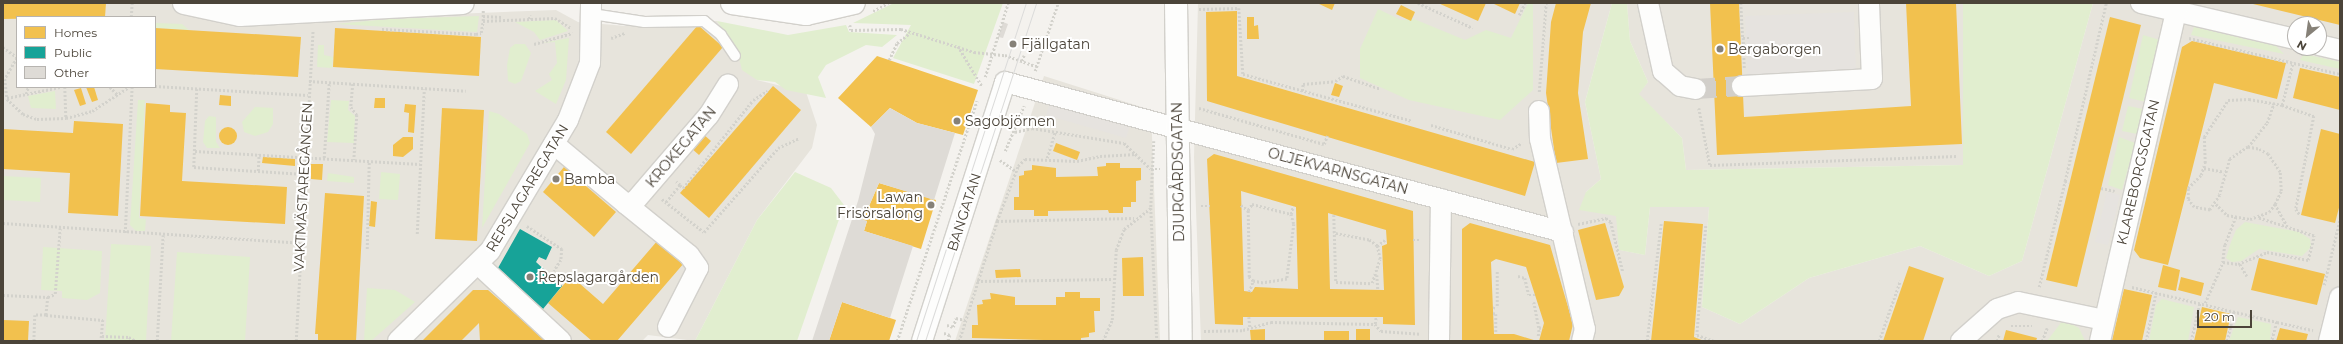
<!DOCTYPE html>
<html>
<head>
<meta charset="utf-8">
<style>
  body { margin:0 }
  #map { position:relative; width:2343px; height:344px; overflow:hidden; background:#f4f2ee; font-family:Montserrat,sans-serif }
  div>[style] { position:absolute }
  .residential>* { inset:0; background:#e7e4dc }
  .green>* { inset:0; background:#e1eecf }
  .parking>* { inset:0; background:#e6e3df }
  .homes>* { inset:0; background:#f2c14e }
  .round { border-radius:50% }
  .public>* { inset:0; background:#17a398 }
  .building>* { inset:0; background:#dedbd6 }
  .minor-tunnel>* { height:20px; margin-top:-10px; transform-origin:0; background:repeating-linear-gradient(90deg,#d2cfca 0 20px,transparent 0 30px) }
  .path>* { height:2.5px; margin-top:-1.25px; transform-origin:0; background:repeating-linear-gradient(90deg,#d3d2cc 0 2px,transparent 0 4px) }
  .roads { filter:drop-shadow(1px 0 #d2d0cb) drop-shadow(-1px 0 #d2d0cb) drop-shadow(0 1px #d2d0cb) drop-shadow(0 -1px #d2d0cb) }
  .service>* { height:10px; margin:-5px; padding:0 5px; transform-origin:5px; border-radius:5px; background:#fdfdfc }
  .minor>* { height:20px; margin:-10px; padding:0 10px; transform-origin:10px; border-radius:10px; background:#fdfdfc }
  .tertiary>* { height:22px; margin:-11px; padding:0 11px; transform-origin:11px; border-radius:11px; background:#fdfdfc }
  .tram>* { height:1px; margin:-0.5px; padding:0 0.5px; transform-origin:0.5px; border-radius:0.5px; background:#dbdbda }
  .dots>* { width:11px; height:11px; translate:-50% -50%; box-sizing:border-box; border:2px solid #fff; border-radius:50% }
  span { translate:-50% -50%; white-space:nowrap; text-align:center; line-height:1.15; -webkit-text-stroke:4px #fff; paint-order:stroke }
  .poi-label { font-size:14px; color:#4b4439 }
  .left { translate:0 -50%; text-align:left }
  .right { translate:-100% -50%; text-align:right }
  .street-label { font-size:14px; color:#4b4439 }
  .frame { position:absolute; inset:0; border:4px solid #4b4439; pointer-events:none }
  .legend { position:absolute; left:16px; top:16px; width:140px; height:72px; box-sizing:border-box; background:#fff; border:1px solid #b7b4b0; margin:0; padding:5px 7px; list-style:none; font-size:12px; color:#4b4439 }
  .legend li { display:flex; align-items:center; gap:8px; height:20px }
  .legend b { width:20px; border:1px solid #b7b4b0 }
  .north { position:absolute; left:2287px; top:16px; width:40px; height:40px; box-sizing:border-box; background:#fff; border:1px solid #b7b4b0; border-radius:50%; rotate:209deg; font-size:11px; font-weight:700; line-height:16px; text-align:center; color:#4b4439 }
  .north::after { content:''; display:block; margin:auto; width:14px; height:18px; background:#868178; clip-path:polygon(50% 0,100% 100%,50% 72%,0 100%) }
  .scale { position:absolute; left:2197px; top:310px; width:55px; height:18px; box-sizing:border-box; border:2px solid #4b4439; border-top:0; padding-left:5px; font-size:12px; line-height:14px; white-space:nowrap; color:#4b4439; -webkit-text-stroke:3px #fff; paint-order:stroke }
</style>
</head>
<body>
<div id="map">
  <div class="residential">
    <div style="clip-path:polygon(evenodd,3px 3px,449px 3px,453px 14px,556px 10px,578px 22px,626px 26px,634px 22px,717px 21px,757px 80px,806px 92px,817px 125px,812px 148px,757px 220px,695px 341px,648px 335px,642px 341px,3px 341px,3px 3px,17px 17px,155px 17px,155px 87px,17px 87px,17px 17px)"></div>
    <div style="clip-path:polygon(evenodd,1198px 3px,1612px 3px,1585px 102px,1601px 179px,1586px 192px,1617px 216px,1620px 250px,1645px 255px,1650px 207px,1709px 207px,1702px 307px,1740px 324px,1809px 278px,1920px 246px,1989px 276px,2022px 261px,2093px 3px,2340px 3px,2340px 341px,1201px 341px,1194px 157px,1198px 3px,2295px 24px,2319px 24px,2319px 48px,2295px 48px,2295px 24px)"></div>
    <div style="clip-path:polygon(1627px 3px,1963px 3px,1963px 165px,1686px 170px,1682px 138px,1638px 94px,1648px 82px,1630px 41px)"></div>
    <div style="clip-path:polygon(1044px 76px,1151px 110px,1160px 341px,955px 341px)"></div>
  </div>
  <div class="green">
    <div style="clip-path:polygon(894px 3px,1003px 3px,974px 84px,893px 58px,911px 25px,853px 23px)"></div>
    <div style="clip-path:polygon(1528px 3px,1533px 3px,1533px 90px,1500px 120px,1409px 100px,1360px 78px,1360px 49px,1378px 9px,1401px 20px,1414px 19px,1465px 40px,1486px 30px,1511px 38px)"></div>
    <div style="clip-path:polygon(1612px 3px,1627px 3px,1630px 41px,1648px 82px,1639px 94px,1682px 138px,1686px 170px,1963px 165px,1963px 3px,2093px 3px,2022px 261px,1989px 276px,1920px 246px,1809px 278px,1740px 324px,1702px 307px,1709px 207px,1650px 207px,1645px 255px,1619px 250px,1616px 216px,1579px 210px,1586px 192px,1601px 179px,1585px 102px)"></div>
    <div style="clip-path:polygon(479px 16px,477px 32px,336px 24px,388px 19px)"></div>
    <div style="clip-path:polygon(556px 20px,568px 31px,540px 40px,534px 32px,515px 22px)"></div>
    <div style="clip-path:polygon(717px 21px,788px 35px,846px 25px,849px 32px,897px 35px,882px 47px,866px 45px,826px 65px,818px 77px,826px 98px,786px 90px,775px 82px,757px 80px,742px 70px,738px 54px)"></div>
    <div style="clip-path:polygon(155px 23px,182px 24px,189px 30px,155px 28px)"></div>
    <div style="clip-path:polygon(2194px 27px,2276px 46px,2284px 54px,2191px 35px)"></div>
    <div style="clip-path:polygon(2143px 35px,2160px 40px,2146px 102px,2129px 98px)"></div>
    <div style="clip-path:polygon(569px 38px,566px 80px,556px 104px,535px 91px,552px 80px,549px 74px,557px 63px,555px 42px,542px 43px)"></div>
    <div style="clip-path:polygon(515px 44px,525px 44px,531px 53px,521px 81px,515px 84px,508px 81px,507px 65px,510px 48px)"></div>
    <div style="clip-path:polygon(318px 45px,324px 45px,324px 55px,333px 57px,332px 68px,317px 67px)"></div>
    <div style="clip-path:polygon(2304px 54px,2340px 62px,2340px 69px,2300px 60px)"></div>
    <div style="clip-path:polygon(55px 91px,56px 109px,31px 108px,28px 96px)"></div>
    <div style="clip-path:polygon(138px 100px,145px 100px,139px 218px,146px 219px,145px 231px,136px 231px,130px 225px)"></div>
    <div style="clip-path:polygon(331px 100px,349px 101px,348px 110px,355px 116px,354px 143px,327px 142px)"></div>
    <div style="clip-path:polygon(2128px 106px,2143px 109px,2137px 134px,2122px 131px)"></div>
    <div style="clip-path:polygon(255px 107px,273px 108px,273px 124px,268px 132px,255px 136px,244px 132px,242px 122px)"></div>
    <div style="clip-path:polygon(489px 111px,499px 114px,527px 134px,530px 143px,482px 228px)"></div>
    <div style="clip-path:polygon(209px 116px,216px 117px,216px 142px,220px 148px,207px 148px,203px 142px,205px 121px)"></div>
    <div style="clip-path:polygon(2119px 137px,2135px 143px,2122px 190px,2108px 185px)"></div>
    <div style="clip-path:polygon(381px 172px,400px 174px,398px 200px,379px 199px)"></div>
    <div style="clip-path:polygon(795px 172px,831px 188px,844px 205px,797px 341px,695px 341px,757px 220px)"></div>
    <div style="clip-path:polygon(328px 173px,354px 177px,354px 183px,327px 181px)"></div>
    <div style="clip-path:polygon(3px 176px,41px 178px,40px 202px,3px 200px)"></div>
    <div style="clip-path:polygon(2245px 222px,2299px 232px,2310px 239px,2311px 247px,2302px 256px,2259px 249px,2241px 261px,2232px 262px,2226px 258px,2231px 242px,2236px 230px)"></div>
    <div style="clip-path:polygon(111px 244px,151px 246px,146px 341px,105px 341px)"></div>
    <div style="clip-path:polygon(43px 247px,102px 251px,100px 293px,87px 300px,62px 298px,62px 291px,41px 290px)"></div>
    <div style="clip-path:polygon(177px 252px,250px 257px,245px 341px,171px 341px)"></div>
    <div style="clip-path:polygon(367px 288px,395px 290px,415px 302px,371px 341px,364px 341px)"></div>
    <div style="clip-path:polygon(2162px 299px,2194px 307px,2188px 341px,2149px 341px,2156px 305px)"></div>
    <div style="clip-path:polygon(2238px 317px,2271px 324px,2270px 341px,2229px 341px)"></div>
    <div style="clip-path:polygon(2063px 320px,2079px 328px,2085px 341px,2047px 341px)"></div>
  </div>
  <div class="parking">
    <div style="clip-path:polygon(1854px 12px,1856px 73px,1748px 77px,1745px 16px)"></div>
    <div style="clip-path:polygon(1050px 102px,1130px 125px,1126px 138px,1046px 115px)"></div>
    <div style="clip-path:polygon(2107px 192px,2120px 195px,2108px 245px,2095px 242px)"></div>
  </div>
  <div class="homes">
    <div style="clip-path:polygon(3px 3px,106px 3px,105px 17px,3px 19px)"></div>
    <div style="clip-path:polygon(1317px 3px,1335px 3px,1332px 10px)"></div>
    <div style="clip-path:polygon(1438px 3px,1486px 3px,1478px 21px)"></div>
    <div style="clip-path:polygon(1492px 3px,1520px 3px,1515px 14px)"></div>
    <div style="clip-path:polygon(1556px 3px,1591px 3px,1583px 32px,1578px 93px,1588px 159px,1556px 163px,1546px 93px,1551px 22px)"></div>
    <div style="clip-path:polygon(1710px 3px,1739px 3px,1744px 117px,1911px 106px,1906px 3px,1956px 3px,1962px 144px,1717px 155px)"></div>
    <div style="clip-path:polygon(2253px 3px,2340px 3px,2340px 25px,2253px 4px)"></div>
    <div style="clip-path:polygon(1401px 5px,1415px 12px,1411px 21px,1396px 14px)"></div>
    <div style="clip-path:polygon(1237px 11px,1237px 76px,1535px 162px,1525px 196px,1207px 101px,1206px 12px)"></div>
    <div style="clip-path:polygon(1247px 17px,1254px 17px,1254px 26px,1258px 25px,1259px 39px,1247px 39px)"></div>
    <div style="clip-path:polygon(2110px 17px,2141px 25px,2077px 287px,2046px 280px)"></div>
    <div style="clip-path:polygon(698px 25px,723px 47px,631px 154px,606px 132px)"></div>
    <div style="clip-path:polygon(155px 28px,301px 37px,298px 77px,155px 69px)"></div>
    <div style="clip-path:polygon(335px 28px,481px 37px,479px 76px,333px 67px)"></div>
    <div style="clip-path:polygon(2192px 41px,2286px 63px,2277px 99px,2214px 83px,2168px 265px,2140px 258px,2134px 250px,2182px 47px)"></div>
    <div style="clip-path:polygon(877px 56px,978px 90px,963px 135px,917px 123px,890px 108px,871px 127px,838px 98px)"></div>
    <div style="clip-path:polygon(2300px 68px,2340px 77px,2340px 110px,2293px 98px)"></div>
    <div style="clip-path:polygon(1335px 83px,1343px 86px,1339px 97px,1331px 95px)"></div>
    <div style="clip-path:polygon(773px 86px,801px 110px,709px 218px,680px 193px)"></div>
    <div style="clip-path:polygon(86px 87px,94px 87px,98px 100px,92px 102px)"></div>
    <div style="clip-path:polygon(81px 88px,86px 104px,80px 106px,74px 90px)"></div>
    <div style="clip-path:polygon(220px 95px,231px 96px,231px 106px,219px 105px)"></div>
    <div style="clip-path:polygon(375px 98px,385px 98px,385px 108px,374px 108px)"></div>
    <div style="clip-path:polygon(146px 103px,170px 105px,170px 112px,186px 113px,182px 181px,287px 187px,285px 224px,140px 216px)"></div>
    <div style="clip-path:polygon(405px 104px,416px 105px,414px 133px,408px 132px,409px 113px,404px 112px)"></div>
    <div style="clip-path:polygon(442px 108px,484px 110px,477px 241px,435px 239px)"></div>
    <div style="clip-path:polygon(74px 121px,123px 124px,118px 216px,68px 213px,70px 173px,3px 169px,3px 129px,73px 133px)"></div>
    <div class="round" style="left:219px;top:127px;width:18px;height:18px"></div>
    <div style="clip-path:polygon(2321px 129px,2340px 134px,2340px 204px,2335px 223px,2301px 215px)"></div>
    <div style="clip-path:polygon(703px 134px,711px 141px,699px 155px,691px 148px)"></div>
    <div style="clip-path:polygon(403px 137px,413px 137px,413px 149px,403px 157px,393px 156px,393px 145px)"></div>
    <div style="clip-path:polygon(1056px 143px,1080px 152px,1077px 160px,1053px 151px)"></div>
    <div style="clip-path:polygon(evenodd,1214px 154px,1413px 211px,1415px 325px,1383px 324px,1383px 317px,1243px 317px,1243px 325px,1215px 324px,1207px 159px,1214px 154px,1241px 191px,1296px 207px,1298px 289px,1255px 287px,1252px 292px,1244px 291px,1241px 191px,1214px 154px,1328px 213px,1386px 230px,1387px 244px,1382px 246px,1384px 290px,1330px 289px,1328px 213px)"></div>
    <div style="clip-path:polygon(263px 157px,295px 159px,295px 166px,262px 163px)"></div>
    <div style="clip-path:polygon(1106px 163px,1120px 163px,1120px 168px,1141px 168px,1141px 180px,1136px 181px,1136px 202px,1131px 202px,1131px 207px,1123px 207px,1123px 213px,1109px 213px,1108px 210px,1048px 211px,1048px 216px,1034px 216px,1034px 210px,1014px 210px,1014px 197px,1019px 197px,1019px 176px,1024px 175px,1024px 171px,1032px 170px,1032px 165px,1056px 168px,1056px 177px,1098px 176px,1097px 167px,1106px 166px)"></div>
    <div style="clip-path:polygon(311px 164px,323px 164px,322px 180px,311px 179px)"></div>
    <div style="clip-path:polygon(564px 167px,616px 212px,594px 237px,543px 192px)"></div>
    <div style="clip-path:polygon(879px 183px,936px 200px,921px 249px,864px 231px,867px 221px,863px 220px)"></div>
    <div style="clip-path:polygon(325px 193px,364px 196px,356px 341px,318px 341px,318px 334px,315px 334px)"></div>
    <div style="clip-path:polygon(371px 201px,377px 202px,375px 227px,369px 226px)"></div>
    <div style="clip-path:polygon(1664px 221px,1703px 224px,1694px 337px,1704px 341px,1651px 341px)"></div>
    <div style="clip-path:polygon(1470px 223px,1550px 245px,1573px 324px,1569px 341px,1539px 341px,1544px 323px,1526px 267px,1496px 259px,1491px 262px,1494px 334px,1514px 334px,1537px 341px,1462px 341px,1462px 229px)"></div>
    <div style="clip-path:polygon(1605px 223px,1624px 287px,1619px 296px,1596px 300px,1578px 230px)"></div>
    <div style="clip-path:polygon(658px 240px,684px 263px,617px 341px,592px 341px,548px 303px,571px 276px,603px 304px)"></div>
    <div style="clip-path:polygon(1143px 257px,1144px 296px,1123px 296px,1122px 258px)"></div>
    <div style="clip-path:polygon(2259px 258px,2325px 274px,2317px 305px,2251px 290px)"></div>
    <div style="clip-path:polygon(2163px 265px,2180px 270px,2176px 291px,2158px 287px)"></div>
    <div style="clip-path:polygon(1909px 266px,1944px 278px,1923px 341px,1883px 341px)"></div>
    <div style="clip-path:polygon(1020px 269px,1021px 277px,996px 278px,995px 270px)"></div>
    <div style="clip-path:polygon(2181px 277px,2204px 283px,2201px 296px,2178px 290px)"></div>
    <div style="clip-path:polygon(2124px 289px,2152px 295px,2142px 341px,2112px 341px)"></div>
    <div style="clip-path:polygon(473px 290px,488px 290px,546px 341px,480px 341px,479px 323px,461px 341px,422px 341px)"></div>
    <div style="clip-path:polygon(1065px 292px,1080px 292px,1080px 298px,1100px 298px,1100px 311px,1094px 311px,1095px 332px,1089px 333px,1089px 337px,1081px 338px,1081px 341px,972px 338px,972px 325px,978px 325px,977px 305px,983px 304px,982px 300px,991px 299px,990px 293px,1015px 297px,1015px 305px,1056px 305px,1056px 297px,1065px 297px)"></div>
    <div style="clip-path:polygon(842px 302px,896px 320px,889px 341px,829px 341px)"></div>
    <div style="clip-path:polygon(2202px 307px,2231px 314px,2225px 341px,2194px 341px)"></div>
    <div style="clip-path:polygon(3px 320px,29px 321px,28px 341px,3px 341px)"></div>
    <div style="clip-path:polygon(2280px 328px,2308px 334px,2306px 341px,2276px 341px)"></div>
    <div style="clip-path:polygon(1265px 329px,1265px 341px,1251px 341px,1250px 330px)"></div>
    <div style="clip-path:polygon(1356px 329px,1370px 329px,1370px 341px,1356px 341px)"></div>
    <div style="clip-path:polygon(2006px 330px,2037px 338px,2036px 341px,2003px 341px)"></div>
    <div style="clip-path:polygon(1324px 331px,1349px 331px,1349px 341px,1324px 341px)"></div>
  </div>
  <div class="public">
    <div style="clip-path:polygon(520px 229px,552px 247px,546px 260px,539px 257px,536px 262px,562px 286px,543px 309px,498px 268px)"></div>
  </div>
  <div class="building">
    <div style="clip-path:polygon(1003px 22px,1008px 24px,1003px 38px,998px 37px)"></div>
    <div style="clip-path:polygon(890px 108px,917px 123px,955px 133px,934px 200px,879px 183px,863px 220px,867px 221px,864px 231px,913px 246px,890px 318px,842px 302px,829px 341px,812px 341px,858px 201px,875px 134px,871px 127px)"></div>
  </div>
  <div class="minor-tunnel">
    <div style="left:1696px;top:89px;width:46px;rotate:-3.7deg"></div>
  </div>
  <div class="path">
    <div style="left:1418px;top:3px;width:60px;rotate:24.4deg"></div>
    <div style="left:1741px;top:3px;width:35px;rotate:87deg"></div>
    <div style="left:1199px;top:9px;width:40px;rotate:-1.4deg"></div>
    <div style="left:1239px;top:8px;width:66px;rotate:86.5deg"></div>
    <div style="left:1243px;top:74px;width:175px;rotate:15.5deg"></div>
    <div style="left:873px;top:11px;width:17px;rotate:-28deg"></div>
    <div style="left:1519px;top:15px;width:13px;rotate:-63deg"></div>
    <div style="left:483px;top:16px;width:19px;rotate:3deg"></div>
    <div style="left:131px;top:17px;width:14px;rotate:-86deg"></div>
    <div style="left:529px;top:19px;width:4px;rotate:-76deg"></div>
    <div style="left:483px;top:21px;width:12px;rotate:-90deg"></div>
    <div style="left:850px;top:25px;width:5px;rotate:79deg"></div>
    <div style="left:851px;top:30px;width:50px;rotate:-1.1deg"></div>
    <div style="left:901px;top:29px;width:77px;rotate:17.5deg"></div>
    <div style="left:974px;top:52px;width:31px;rotate:6deg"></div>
    <div style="left:1005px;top:55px;width:33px;rotate:20deg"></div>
    <div style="left:382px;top:29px;width:94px;rotate:3deg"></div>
    <div style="left:476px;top:34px;width:5px;rotate:-11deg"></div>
    <div style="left:481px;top:33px;width:12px;rotate:-81deg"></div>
    <div style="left:483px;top:21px;width:72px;rotate:-2.4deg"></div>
    <div style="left:555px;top:18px;width:19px;rotate:32deg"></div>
    <div style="left:611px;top:38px;width:15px;rotate:-20deg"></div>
    <div style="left:2189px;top:38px;width:155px;rotate:13.4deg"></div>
    <div style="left:534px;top:44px;width:40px;rotate:-16deg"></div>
    <div style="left:958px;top:46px;width:47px;rotate:59deg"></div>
    <div style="left:3px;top:47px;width:17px;rotate:36deg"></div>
    <div style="left:17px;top:58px;width:24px;rotate:120deg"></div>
    <div style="left:5px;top:79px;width:20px;rotate:84deg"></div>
    <div style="left:7px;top:99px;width:22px;rotate:43deg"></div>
    <div style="left:23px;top:114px;width:15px;rotate:20deg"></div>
    <div style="left:37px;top:119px;width:29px;rotate:-2deg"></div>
    <div style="left:66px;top:118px;width:27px;rotate:-15deg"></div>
    <div style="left:92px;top:111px;width:44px;rotate:-33deg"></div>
    <div style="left:889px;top:60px;width:19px;rotate:-65deg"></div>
    <div style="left:897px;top:43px;width:16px;rotate:-38deg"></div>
    <div style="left:1022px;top:61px;width:6px;rotate:-72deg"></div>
    <div style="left:1744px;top:68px;width:30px;rotate:-92deg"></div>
    <div style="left:1743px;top:38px;width:8px"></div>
    <div style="left:1035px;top:71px;width:72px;rotate:-71.3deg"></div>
    <div style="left:985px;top:77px;width:77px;rotate:-72.7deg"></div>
    <div style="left:309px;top:81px;width:157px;rotate:3.6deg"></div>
    <div style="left:353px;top:84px;width:23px;rotate:95deg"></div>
    <div style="left:351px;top:107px;width:10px;rotate:53deg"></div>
    <div style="left:357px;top:115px;width:45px;rotate:93.8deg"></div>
    <div style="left:155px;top:86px;width:153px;rotate:3.4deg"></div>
    <div style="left:65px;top:87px;width:31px;rotate:88deg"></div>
    <div style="left:110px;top:87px;width:11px;rotate:45deg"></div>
    <div style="left:197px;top:89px;width:78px;rotate:92.2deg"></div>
    <div style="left:194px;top:167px;width:110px;rotate:3.6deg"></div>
    <div style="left:1302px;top:91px;width:7px;rotate:-82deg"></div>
    <div style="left:1303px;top:84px;width:32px;rotate:-5deg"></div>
    <div style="left:1335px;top:81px;width:9px;rotate:-32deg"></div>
    <div style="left:1343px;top:76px;width:39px;rotate:19deg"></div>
    <div style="left:1539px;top:92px;width:89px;rotate:-85.5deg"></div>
    <div style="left:26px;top:94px;width:7px;rotate:-74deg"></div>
    <div style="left:7px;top:98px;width:54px;rotate:-11.7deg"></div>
    <div style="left:2282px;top:105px;width:34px;rotate:19deg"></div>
    <div style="left:2314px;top:116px;width:95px;rotate:101deg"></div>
    <div style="left:2296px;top:209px;width:7px;rotate:56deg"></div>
    <div style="left:1199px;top:108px;width:130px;rotate:16.1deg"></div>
    <div style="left:1324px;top:144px;width:9px;rotate:-69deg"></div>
    <div style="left:1699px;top:108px;width:58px;rotate:79.1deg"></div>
    <div style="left:1710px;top:165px;width:247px;rotate:-2.1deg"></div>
    <div style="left:1431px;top:125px;width:84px;rotate:16.5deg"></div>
    <div style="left:1512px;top:149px;width:12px;rotate:-31deg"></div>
    <div style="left:1015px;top:132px;width:17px;rotate:-13deg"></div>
    <div style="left:1032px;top:128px;width:93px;rotate:9.3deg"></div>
    <div style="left:1124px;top:143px;width:37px;rotate:44deg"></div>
    <div style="left:1151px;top:169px;width:9px"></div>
    <div style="left:1154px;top:141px;width:67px;rotate:92.6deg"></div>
    <div style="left:1151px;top:208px;width:133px;rotate:87.4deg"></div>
    <div style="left:2248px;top:147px;width:31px;rotate:-52deg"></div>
    <div style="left:2267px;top:123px;width:21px;rotate:-71deg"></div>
    <div style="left:195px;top:151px;width:225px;rotate:3.3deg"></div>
    <div style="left:1005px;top:151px;width:49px;rotate:-67.1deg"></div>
    <div style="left:324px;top:158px;width:76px;rotate:-86.2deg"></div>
    <div style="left:1047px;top:158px;width:27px;rotate:-73deg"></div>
    <div style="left:1000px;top:160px;width:19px;rotate:35deg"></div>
    <div style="left:2204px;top:168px;width:20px;rotate:11deg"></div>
    <div style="left:258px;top:171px;width:17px;rotate:-87deg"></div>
    <div style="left:2065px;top:181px;width:183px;rotate:-77deg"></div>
    <div style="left:680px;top:185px;width:4px;rotate:45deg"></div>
    <div style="left:683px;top:188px;width:112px;rotate:-51.5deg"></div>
    <div style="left:753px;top:100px;width:17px;rotate:-33deg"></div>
    <div style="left:2101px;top:188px;width:14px;rotate:12deg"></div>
    <div style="left:662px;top:199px;width:53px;rotate:38.2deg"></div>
    <div style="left:704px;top:232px;width:112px;rotate:-48.6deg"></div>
    <div style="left:778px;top:148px;width:23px;rotate:-25deg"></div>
    <div style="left:666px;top:202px;width:22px;rotate:-51deg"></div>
    <div style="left:680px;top:185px;width:5px;rotate:-143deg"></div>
    <div style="left:2216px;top:204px;width:16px;rotate:45deg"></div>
    <div style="left:2227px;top:215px;width:23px;rotate:10deg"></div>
    <div style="left:2250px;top:219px;width:20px;rotate:-20deg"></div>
    <div style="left:2269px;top:212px;width:10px;rotate:-53deg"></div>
    <div style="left:2275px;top:204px;width:14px;rotate:-65deg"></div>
    <div style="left:2281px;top:191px;width:19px;rotate:-93deg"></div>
    <div style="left:2280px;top:172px;width:22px;rotate:-124deg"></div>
    <div style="left:2268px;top:154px;width:11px;rotate:-153deg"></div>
    <div style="left:2258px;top:149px;width:10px;rotate:-169deg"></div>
    <div style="left:2248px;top:147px;width:22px;rotate:146deg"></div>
    <div style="left:2230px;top:159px;width:37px;rotate:106deg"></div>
    <div style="left:2220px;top:195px;width:18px;rotate:124deg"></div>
    <div style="left:2210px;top:210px;width:16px;rotate:-169deg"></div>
    <div style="left:2194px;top:207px;width:10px;rotate:-127deg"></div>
    <div style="left:2188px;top:199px;width:11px;rotate:-90deg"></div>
    <div style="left:2188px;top:188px;width:18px;rotate:-45deg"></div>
    <div style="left:2201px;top:175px;width:13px;rotate:-72deg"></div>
    <div style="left:2205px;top:163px;width:26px;rotate:-92deg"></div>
    <div style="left:2204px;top:137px;width:44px;rotate:-57deg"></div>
    <div style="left:2228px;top:100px;width:21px;rotate:-3deg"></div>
    <div style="left:2249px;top:99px;width:34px;rotate:10deg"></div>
    <div style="left:2282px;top:105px;width:44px;rotate:-75.7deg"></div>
    <div style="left:2275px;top:204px;width:26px;rotate:61deg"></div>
    <div style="left:1241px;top:205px;width:9px;rotate:36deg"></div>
    <div style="left:1201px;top:206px;width:9px"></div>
    <div style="left:1291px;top:214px;width:10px;rotate:73deg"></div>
    <div style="left:1294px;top:224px;width:55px;rotate:97.3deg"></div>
    <div style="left:1287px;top:279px;width:24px;rotate:171deg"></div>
    <div style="left:1263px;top:283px;width:10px;rotate:-169deg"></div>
    <div style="left:1253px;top:281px;width:6px;rotate:-135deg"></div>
    <div style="left:1249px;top:277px;width:67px;rotate:-90.9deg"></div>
    <div style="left:1248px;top:210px;width:7px;rotate:-56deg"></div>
    <div style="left:1252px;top:204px;width:40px;rotate:14.4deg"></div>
    <div style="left:1291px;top:214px;width:8px;rotate:-76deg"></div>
    <div style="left:1334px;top:215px;width:67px;rotate:88.3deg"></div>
    <div style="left:1336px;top:282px;width:36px;rotate:2deg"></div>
    <div style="left:1372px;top:283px;width:25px;rotate:-72deg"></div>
    <div style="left:1380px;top:259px;width:13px;rotate:-103deg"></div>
    <div style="left:1377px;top:246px;width:10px;rotate:-143deg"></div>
    <div style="left:1369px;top:240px;width:36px;rotate:-169deg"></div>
    <div style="left:2236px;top:217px;width:30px;rotate:111deg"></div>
    <div style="left:2225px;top:245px;width:17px;rotate:97deg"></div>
    <div style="left:2223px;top:262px;width:15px;rotate:8deg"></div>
    <div style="left:2238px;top:264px;width:31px;rotate:-22deg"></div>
    <div style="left:2267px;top:252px;width:42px;rotate:11deg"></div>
    <div style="left:2308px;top:260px;width:25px;rotate:-76deg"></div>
    <div style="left:2314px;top:236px;width:58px;rotate:-161.9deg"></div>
    <div style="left:997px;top:221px;width:137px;rotate:-1.3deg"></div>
    <div style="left:3px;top:223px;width:299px;rotate:3.8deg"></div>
    <div style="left:1578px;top:224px;width:29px;rotate:-12deg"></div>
    <div style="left:1606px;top:218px;width:6px;rotate:39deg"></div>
    <div style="left:1611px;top:222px;width:51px;rotate:76.5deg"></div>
    <div style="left:527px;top:226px;width:42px;rotate:33.3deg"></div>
    <div style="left:562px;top:249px;width:11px;rotate:95deg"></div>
    <div style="left:561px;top:260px;width:13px;rotate:122deg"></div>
    <div style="left:1706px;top:226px;width:109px;rotate:94.7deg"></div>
    <div style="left:1697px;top:335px;width:18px;rotate:19deg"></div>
    <div style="left:125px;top:233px;width:146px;rotate:-87.3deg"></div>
    <div style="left:417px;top:234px;width:145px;rotate:-87.2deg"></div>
    <div style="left:1413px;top:240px;width:7px"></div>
    <div style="left:1377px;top:246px;width:11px;rotate:-38deg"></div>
    <div style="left:367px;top:249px;width:88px;rotate:-88.7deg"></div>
    <div style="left:2240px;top:264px;width:14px;rotate:60deg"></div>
    <div style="left:1377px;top:275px;width:15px;rotate:86deg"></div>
    <div style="left:1518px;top:276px;width:7px;rotate:16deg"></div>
    <div style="left:1525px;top:278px;width:17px;rotate:77deg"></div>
    <div style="left:1529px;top:295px;width:6px"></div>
    <div style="left:977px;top:281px;width:136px;rotate:-0.8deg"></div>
    <div style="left:2324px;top:285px;width:68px;rotate:-76.4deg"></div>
    <div style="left:2039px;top:287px;width:109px;rotate:-76.2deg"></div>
    <div style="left:2065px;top:181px;width:4px;rotate:27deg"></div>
    <div style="left:2132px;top:287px;width:149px;rotate:13.6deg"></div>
    <div style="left:2277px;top:322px;width:20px;rotate:105deg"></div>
    <div style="left:1249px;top:292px;width:12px;rotate:-70deg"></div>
    <div style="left:3px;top:295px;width:45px;rotate:2.5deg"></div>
    <div style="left:48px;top:297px;width:18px;rotate:96deg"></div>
    <div style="left:46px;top:315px;width:11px;rotate:180deg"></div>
    <div style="left:35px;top:315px;width:26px;rotate:92deg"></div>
    <div style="left:48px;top:297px;width:8px;rotate:-23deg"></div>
    <div style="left:55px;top:294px;width:66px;rotate:-85.7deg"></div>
    <div style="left:1534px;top:302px;width:26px;rotate:79deg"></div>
    <div style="left:2205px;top:303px;width:45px;rotate:-66.3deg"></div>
    <div style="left:1493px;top:308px;width:4px;rotate:-27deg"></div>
    <div style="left:1497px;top:306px;width:36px;rotate:-90deg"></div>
    <div style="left:1493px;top:313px;width:3px;rotate:18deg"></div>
    <div style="left:1496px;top:314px;width:18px;rotate:90deg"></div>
    <div style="left:46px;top:315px;width:57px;rotate:5deg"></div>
    <div style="left:103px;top:320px;width:21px;rotate:95deg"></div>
    <div style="left:1249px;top:317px;width:10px;rotate:84deg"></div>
    <div style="left:2277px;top:322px;width:37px;rotate:13deg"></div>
    <div style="left:1375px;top:324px;width:7px;rotate:-82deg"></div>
    <div style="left:947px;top:325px;width:6px;rotate:18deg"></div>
    <div style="left:953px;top:327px;width:9px;rotate:-72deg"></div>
    <div style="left:956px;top:318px;width:9px;rotate:13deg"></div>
    <div style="left:2011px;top:326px;width:21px"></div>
    <div style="left:1204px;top:331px;width:39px;rotate:-1deg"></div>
    <div style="left:1243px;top:330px;width:29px;rotate:-16deg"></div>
    <div style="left:1271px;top:322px;width:104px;rotate:1.1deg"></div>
    <div style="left:1375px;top:324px;width:9px;rotate:49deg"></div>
    <div style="left:1381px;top:331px;width:39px;rotate:4deg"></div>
    <div style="left:944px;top:333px;width:6px;rotate:18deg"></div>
    <div style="left:950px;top:335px;width:6px;rotate:108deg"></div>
    <div style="left:102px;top:336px;width:27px;rotate:2deg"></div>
    <div style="left:129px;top:337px;width:8px;rotate:30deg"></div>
    <div style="left:1538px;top:336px;width:8px;rotate:-83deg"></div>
    <div style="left:1539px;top:328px;width:4px;rotate:-14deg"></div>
    <div style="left:157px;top:341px;width:106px;rotate:-86.8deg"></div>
    <div style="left:296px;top:341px;width:310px;rotate:-86.9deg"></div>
    <div style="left:897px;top:341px;width:253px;rotate:-71.6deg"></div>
    <div style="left:959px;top:341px;width:126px;rotate:-72.4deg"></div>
    <div style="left:997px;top:221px;width:59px;rotate:-69.1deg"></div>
    <div style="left:1018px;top:166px;width:10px;rotate:-45deg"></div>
    <div style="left:1025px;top:159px;width:52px;rotate:2.2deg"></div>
    <div style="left:1077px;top:161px;width:24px;rotate:-12deg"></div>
    <div style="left:1100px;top:156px;width:37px;rotate:-3deg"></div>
    <div style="left:1103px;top:341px;width:23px;rotate:-67deg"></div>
    <div style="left:1112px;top:320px;width:70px;rotate:-86.7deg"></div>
    <div style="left:1116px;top:250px;width:22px;rotate:-69deg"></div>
    <div style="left:1124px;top:229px;width:34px;rotate:-38deg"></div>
    <div style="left:1647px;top:341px;width:118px;rotate:-83.2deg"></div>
    <div style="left:1879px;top:341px;width:64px;rotate:-70.7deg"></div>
    <div style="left:1997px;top:341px;width:7px;rotate:-74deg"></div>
    <div style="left:2042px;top:341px;width:14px;rotate:-69deg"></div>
    <div style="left:2146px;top:341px;width:50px;rotate:-78.5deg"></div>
    <div style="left:2191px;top:341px;width:40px;rotate:-77deg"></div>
    <div style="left:2227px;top:341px;width:31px;rotate:-77deg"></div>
  </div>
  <div class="roads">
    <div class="service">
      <div style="left:592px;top:14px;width:53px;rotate:8.7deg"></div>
      <div style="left:644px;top:22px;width:60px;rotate:-1deg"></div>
      <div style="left:704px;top:21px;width:22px;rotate:39deg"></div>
      <div style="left:721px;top:35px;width:25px;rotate:56deg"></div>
    </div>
    <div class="minor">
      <div style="left:1648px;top:3px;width:70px;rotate:77.6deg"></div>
      <div style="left:1663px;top:71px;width:23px;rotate:41deg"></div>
      <div style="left:1680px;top:86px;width:16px;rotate:11deg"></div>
      <div style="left:2141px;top:3px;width:158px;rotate:13.2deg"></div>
      <div style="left:2319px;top:45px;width:22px;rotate:13deg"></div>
      <div style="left:1742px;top:86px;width:130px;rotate:-3.1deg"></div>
      <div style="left:1872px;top:79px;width:76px;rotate:-92.3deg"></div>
      <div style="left:1539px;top:111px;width:28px;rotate:88deg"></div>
      <div style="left:1540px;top:139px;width:195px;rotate:76.7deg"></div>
      <div style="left:1585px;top:329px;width:12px;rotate:104deg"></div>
      <div style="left:554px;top:144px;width:94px;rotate:39.8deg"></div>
      <div style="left:626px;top:204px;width:9px;rotate:-18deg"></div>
      <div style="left:635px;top:201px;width:113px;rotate:-49.3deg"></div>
      <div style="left:709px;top:115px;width:36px;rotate:-58deg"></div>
      <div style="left:626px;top:204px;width:81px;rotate:39deg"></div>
      <div style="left:689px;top:255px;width:16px;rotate:55deg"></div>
      <div style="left:698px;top:268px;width:66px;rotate:117deg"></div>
      <div style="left:478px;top:264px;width:113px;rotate:42.9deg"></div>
      <div style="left:398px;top:341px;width:129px;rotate:-44.4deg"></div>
      <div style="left:490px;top:251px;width:152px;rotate:-59.2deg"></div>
      <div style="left:568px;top:120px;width:61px;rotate:-68.9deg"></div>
      <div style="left:590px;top:63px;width:60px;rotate:-89deg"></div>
      <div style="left:922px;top:341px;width:272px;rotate:-72.2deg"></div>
      <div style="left:1005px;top:82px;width:578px;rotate:15.05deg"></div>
      <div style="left:1439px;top:341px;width:142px;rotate:-89.2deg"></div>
      <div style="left:1961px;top:341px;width:48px;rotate:-41.6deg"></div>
      <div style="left:1997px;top:309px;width:22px;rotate:-18deg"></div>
      <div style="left:2018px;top:302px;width:88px;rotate:11.8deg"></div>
      <div style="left:2100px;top:341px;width:347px;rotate:-77deg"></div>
      <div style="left:2329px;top:341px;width:45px;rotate:-76deg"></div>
    </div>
    <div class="tertiary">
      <div style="left:184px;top:3px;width:57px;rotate:12.1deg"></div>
      <div style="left:240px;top:15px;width:223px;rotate:-3.1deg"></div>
      <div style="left:732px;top:3px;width:75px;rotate:8.5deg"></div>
      <div style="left:806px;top:14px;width:49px;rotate:-12.9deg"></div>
      <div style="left:1176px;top:3px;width:338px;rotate:89.2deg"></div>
    </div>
  </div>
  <div class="tram">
    <div style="left:916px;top:341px;width:355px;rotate:-72deg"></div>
    <div style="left:925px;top:341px;width:356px;rotate:-71.8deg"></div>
  </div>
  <div class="dots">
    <div style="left:1013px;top:44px;background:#868178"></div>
    <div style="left:1720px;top:49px;background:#868178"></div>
    <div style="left:957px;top:121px;background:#868178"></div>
    <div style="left:556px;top:179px;background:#868178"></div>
    <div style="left:931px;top:205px;background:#868178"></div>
    <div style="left:530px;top:277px;background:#868178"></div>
  </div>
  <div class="poi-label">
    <span class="left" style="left:1021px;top:44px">Fjällgatan</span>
    <span class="left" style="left:1728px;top:49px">Bergaborgen</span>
    <span class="left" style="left:965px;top:121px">Sagobjörnen</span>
    <span class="left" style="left:564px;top:179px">Bamba</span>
    <span class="right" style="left:923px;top:205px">Lawan<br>Frisörsalong</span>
    <span class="left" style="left:538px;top:277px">Repslagargården</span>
  </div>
  <div class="street-label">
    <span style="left:681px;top:147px;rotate:-50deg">KROKEGATAN</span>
    <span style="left:1338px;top:171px;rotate:15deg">OLJEKVARNSGATAN</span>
    <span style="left:1178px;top:172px;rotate:-91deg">DJURGÅRDSGATAN</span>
    <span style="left:2138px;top:172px;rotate:-77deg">KLAREBORGSGATAN</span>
    <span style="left:303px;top:187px;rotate:-87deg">VAKTMÄSTAREGÅNGEN</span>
    <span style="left:527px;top:188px;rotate:-59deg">REPSLAGAREGATAN</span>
    <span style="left:964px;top:212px;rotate:-72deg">BANGATAN</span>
  </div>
  <div class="frame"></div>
  <ul class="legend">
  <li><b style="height:11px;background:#f2c14e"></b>Homes</li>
  <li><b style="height:11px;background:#17a398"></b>Public</li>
  <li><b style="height:11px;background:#dedbd6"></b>Other</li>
  </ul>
  <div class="north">N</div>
  <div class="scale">20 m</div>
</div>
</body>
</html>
